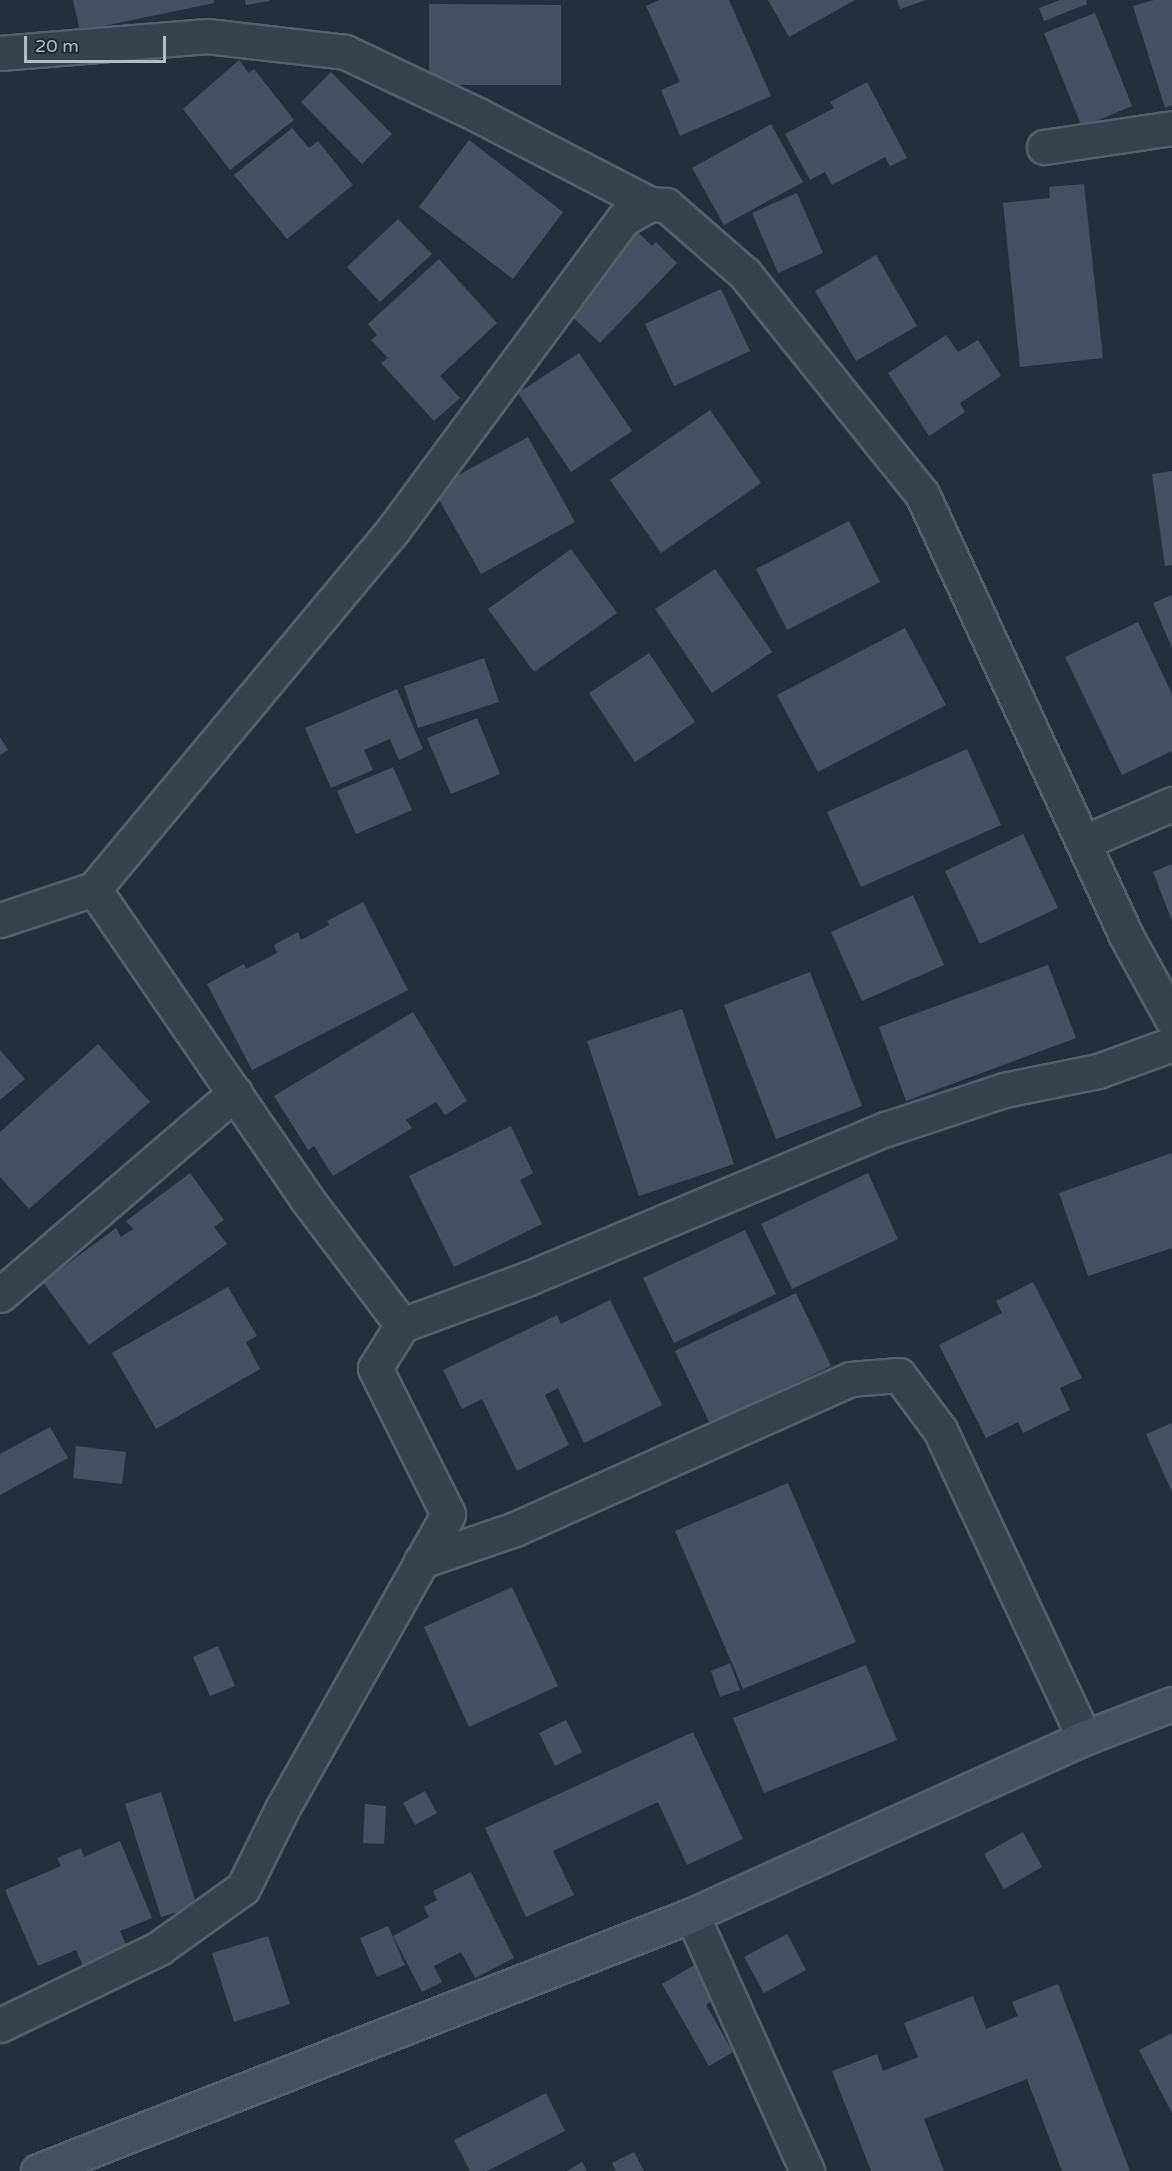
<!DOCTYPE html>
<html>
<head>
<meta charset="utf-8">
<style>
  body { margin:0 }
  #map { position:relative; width:1172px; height:2171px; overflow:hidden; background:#242f3e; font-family:"Varela Round",sans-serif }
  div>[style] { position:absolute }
  .building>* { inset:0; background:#455162 }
  .roads { filter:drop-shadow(2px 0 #565f6c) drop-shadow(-2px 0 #565f6c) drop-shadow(0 2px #565f6c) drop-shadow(0 -2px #565f6c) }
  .street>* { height:33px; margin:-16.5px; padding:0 16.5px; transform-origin:16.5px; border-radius:16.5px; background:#38414e }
  .secondary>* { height:33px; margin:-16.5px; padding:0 16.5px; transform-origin:16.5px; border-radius:16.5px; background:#465061 }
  span { translate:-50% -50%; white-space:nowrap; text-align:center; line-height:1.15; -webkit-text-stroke:4.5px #1d2633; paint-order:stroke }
  .scale { position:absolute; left:24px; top:36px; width:142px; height:27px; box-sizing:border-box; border:3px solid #b4bcc9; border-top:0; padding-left:8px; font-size:18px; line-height:21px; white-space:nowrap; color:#b4bcc9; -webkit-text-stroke:4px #1d2633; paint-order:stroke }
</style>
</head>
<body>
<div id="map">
  <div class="building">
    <div style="clip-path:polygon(73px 0,214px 0,214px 3px,80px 31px)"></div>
    <div style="clip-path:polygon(245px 0,269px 0,269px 1px,246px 5px)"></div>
    <div style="clip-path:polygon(659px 0,729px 0,771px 96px,680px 136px,661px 90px,680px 82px,646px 6px)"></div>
    <div style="clip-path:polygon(768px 0,855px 0,789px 37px)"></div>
    <div style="clip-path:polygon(897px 0,926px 0,900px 9px)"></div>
    <div style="clip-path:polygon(1060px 0,1086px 0,1087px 4px,1044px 21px,1039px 8px)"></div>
    <div style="clip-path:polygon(1154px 0,1172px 0,1172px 105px,1165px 108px,1133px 6px)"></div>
    <div style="clip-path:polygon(429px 4px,561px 5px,561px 85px,429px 85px)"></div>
    <div style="clip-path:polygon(1095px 13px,1132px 106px,1082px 127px,1044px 33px)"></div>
    <div style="clip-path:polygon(239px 60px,249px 73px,254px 69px,294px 120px,230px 170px,183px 109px)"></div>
    <div style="clip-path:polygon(331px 72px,392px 134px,362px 164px,301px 102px)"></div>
    <div style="clip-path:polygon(867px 82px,907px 158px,890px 166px,885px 157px,832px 185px,825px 172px,810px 180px,785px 134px,834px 108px,830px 102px)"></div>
    <div style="clip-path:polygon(771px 124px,803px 182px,724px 225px,692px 168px)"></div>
    <div style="clip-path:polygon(292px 128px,309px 148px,318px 141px,353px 185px,287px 239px,234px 175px)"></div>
    <div style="clip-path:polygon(469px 140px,563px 212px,513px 279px,419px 207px)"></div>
    <div style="clip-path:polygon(1084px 184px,1103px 358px,1020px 367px,1003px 203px,1050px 198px,1049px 187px)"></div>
    <div style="clip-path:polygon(797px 193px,823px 253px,778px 273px,752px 213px)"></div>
    <div style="clip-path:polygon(398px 219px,432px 254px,380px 302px,347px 267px)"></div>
    <div style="clip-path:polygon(633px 227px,652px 246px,656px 242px,677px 263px,600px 343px,559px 304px)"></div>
    <div style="clip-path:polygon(876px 255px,917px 326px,856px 361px,815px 291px)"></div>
    <div style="clip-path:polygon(439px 259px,497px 323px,440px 376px,460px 398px,434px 421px,381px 363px,388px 358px,371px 340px,377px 335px,368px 324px)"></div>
    <div style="clip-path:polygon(721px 289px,750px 351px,674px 386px,645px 324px)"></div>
    <div style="clip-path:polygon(946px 335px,958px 352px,978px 340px,1001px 376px,960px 403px,965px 412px,929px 436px,888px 373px)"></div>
    <div style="clip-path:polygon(579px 353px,632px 431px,571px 472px,518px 393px)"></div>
    <div style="clip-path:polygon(710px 410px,761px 483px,661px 553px,610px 480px)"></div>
    <div style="clip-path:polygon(528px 437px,575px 522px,481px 574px,433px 489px)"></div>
    <div style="clip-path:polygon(1172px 471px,1172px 565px,1165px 566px,1152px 474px)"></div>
    <div style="clip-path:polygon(849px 521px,880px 582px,787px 630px,756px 569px)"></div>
    <div style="clip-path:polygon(571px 549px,617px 613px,534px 672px,488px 609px)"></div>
    <div style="clip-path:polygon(715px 569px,772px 652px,712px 693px,655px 609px)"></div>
    <div style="clip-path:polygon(1172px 595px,1172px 648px,1153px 603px)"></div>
    <div style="clip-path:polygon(1138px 622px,1172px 694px,1172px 751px,1122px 775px,1065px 657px)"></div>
    <div style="clip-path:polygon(905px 628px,946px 705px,818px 772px,777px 695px)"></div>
    <div style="clip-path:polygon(649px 653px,695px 722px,635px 762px,589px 693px)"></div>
    <div style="clip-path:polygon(484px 658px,499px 702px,418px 728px,404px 686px)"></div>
    <div style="clip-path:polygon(397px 689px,423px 749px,399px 760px,390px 739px,364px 750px,373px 770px,331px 788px,305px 728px)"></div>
    <div style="clip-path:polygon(477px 718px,500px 774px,451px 794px,427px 738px)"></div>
    <div style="clip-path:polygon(0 737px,8px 750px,0 755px)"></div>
    <div style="clip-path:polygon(967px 749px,1001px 825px,861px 887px,827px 812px)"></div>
    <div style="clip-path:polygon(393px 767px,412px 810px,356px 834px,337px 791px)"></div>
    <div style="clip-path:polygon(1023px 834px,1058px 908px,980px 944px,945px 871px)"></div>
    <div style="clip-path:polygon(1172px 864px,1172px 921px,1153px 872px)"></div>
    <div style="clip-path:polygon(913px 895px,944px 965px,862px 1001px,831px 932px)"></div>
    <div style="clip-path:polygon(363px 902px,408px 990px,252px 1070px,207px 984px,244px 964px,246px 969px,277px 953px,274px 945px,298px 932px,301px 940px,329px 925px,327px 921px)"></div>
    <div style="clip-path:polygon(1048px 965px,1076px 1038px,906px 1101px,879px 1027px)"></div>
    <div style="clip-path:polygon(810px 972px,862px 1106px,776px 1139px,724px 1005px)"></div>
    <div style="clip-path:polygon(682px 1009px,734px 1164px,639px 1196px,587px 1041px)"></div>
    <div style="clip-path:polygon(413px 1012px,467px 1101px,445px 1115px,436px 1102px,406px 1120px,412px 1128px,333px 1176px,314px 1146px,308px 1150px,274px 1096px)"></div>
    <div style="clip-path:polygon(98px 1044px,150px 1102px,29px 1209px,0 1177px,0 1132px)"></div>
    <div style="clip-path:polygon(0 1050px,25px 1079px,0 1100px)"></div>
    <div style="clip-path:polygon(511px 1126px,533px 1173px,520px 1180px,542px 1224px,454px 1267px,409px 1176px)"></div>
    <div style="clip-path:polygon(1172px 1153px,1172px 1248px,1088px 1276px,1059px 1193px)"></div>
    <div style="clip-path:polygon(190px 1173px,224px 1220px,214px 1227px,227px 1244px,89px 1345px,43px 1282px,116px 1228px,121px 1237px,133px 1229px,126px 1221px)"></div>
    <div style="clip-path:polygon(868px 1173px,898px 1239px,792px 1289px,761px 1224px)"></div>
    <div style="clip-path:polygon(745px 1230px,776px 1294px,674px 1343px,643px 1278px)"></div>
    <div style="clip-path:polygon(1033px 1282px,1082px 1378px,1060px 1388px,1070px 1410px,1023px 1433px,1018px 1422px,986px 1438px,939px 1345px,1002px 1313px,996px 1301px)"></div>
    <div style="clip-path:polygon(228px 1287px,257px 1336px,246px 1342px,260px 1369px,156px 1429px,112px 1353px)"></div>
    <div style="clip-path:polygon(796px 1293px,831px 1366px,710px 1424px,675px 1351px)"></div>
    <div style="clip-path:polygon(610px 1300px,662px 1405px,584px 1443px,558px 1388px,545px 1395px,569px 1445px,517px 1471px,482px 1399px,462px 1409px,443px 1370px,557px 1315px,561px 1324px)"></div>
    <div style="clip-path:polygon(1172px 1423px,1172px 1492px,1146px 1434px)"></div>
    <div style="clip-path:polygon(50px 1427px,68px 1458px,0 1495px,0 1454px)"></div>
    <div style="clip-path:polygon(76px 1446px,126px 1452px,122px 1484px,73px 1478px)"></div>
    <div style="clip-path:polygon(788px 1483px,856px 1642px,743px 1689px,675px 1531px)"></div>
    <div style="clip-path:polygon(512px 1587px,558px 1686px,469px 1727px,424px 1627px)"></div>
    <div style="clip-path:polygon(218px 1646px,235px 1686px,210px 1696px,193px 1657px)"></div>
    <div style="clip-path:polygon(730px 1663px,740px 1690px,720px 1697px,711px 1671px)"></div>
    <div style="clip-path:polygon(866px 1665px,897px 1740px,764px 1793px,733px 1718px)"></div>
    <div style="clip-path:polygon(566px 1720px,582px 1752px,555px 1766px,539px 1733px)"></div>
    <div style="clip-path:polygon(693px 1732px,743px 1839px,687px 1865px,658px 1802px,553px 1851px,574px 1895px,526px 1917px,485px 1828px)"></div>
    <div style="clip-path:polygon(425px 1791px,437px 1813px,415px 1825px,403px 1803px)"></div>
    <div style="clip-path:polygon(161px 1792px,197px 1906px,161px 1917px,125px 1804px)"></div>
    <div style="clip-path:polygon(365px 1804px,386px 1806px,384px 1844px,363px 1843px)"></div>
    <div style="clip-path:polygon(1023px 1832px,1042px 1867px,1004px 1889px,984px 1854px)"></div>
    <div style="clip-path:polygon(120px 1841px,152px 1918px,120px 1931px,130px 1954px,86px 1973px,76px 1950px,38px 1966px,5px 1890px,61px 1866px,57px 1858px,81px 1848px,84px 1857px)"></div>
    <div style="clip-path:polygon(471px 1872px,514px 1958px,475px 1978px,461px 1952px,434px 1966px,442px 1982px,422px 1992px,393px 1936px,429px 1917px,424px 1907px,437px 1900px,433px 1891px)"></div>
    <div style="clip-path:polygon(388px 1926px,405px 1965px,377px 1977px,360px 1938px)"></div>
    <div style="clip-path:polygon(787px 1934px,806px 1970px,764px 1993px,744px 1957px)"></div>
    <div style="clip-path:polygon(268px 1936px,290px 2004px,234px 2022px,212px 1953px)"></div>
    <div style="clip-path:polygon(696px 1964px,716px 1998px,706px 2005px,733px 2052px,709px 2066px,662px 1984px)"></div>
    <div style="clip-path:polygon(1058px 1984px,1130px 2171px,1062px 2171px,1027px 2079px,924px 2119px,944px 2171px,871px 2171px,832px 2071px,877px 2054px,883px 2071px,918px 2057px,904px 2023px,973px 1996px,986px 2029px,1018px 2016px,1012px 2002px)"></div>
    <div style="clip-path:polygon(1172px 2033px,1172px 2113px,1139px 2050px)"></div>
    <div style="clip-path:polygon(546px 2093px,565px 2131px,487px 2171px,470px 2171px,454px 2140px)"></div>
    <div style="clip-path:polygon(634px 2152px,644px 2171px,616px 2171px,612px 2163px)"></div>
    <div style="clip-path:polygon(582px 2162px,587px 2171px,567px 2171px)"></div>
  </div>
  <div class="roads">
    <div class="street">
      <div style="left:0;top:53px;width:208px;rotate:-4.7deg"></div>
      <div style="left:207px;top:36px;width:139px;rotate:6.6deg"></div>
      <div style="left:345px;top:52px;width:147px;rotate:25.3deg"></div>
      <div style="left:478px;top:115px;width:194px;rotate:27.4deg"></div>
      <div style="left:1044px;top:147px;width:129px;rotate:-8.4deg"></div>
      <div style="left:1084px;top:842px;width:96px;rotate:-23.4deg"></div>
      <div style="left:94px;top:889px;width:375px;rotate:55.5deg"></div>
      <div style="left:306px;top:1198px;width:159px;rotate:52.9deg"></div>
      <div style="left:402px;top:1325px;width:135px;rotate:-20.3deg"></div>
      <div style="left:529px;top:1278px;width:387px;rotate:-22.7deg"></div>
      <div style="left:886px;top:1129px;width:124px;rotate:-18.3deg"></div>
      <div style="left:1004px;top:1090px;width:96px;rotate:-11.4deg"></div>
      <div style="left:1098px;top:1071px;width:79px;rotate:-20deg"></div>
      <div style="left:0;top:920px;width:99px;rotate:-18.3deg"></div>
      <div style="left:94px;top:889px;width:467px;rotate:-50.2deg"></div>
      <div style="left:393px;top:530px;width:387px;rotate:-53.5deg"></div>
      <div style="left:623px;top:219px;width:31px;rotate:-29deg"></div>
      <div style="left:650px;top:204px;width:16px;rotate:4deg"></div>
      <div style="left:666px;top:205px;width:105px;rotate:41.1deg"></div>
      <div style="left:745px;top:274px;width:282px;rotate:51.2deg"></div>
      <div style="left:922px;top:494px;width:485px;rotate:65.2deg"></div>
      <div style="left:1125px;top:934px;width:97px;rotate:61.1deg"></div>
      <div style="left:0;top:1295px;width:310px;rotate:-40.7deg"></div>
      <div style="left:421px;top:1561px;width:99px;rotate:-18.8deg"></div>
      <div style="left:515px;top:1529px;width:367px;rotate:-24.1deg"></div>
      <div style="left:850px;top:1379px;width:49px;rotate:-4.7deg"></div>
      <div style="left:899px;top:1375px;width:69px;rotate:53.3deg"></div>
      <div style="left:940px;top:1430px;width:340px;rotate:64.9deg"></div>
      <div style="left:692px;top:1915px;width:281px;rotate:65.8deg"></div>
      <div style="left:0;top:2025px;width:177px;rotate:-25.8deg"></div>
      <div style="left:159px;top:1948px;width:103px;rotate:-35.5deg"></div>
      <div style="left:243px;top:1888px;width:88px;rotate:-63.7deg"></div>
      <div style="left:282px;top:1809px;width:338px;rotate:-60.6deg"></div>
      <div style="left:448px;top:1514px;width:163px;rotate:-116.6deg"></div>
      <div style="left:375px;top:1368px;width:51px;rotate:-57.9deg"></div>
    </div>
    <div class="secondary">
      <div style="left:38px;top:2171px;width:702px;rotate:-21.38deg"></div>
      <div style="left:692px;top:1915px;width:430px;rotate:-24.3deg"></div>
      <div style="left:1084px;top:1738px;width:94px;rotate:-21.1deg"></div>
    </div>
  </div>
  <div class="scale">20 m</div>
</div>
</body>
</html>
